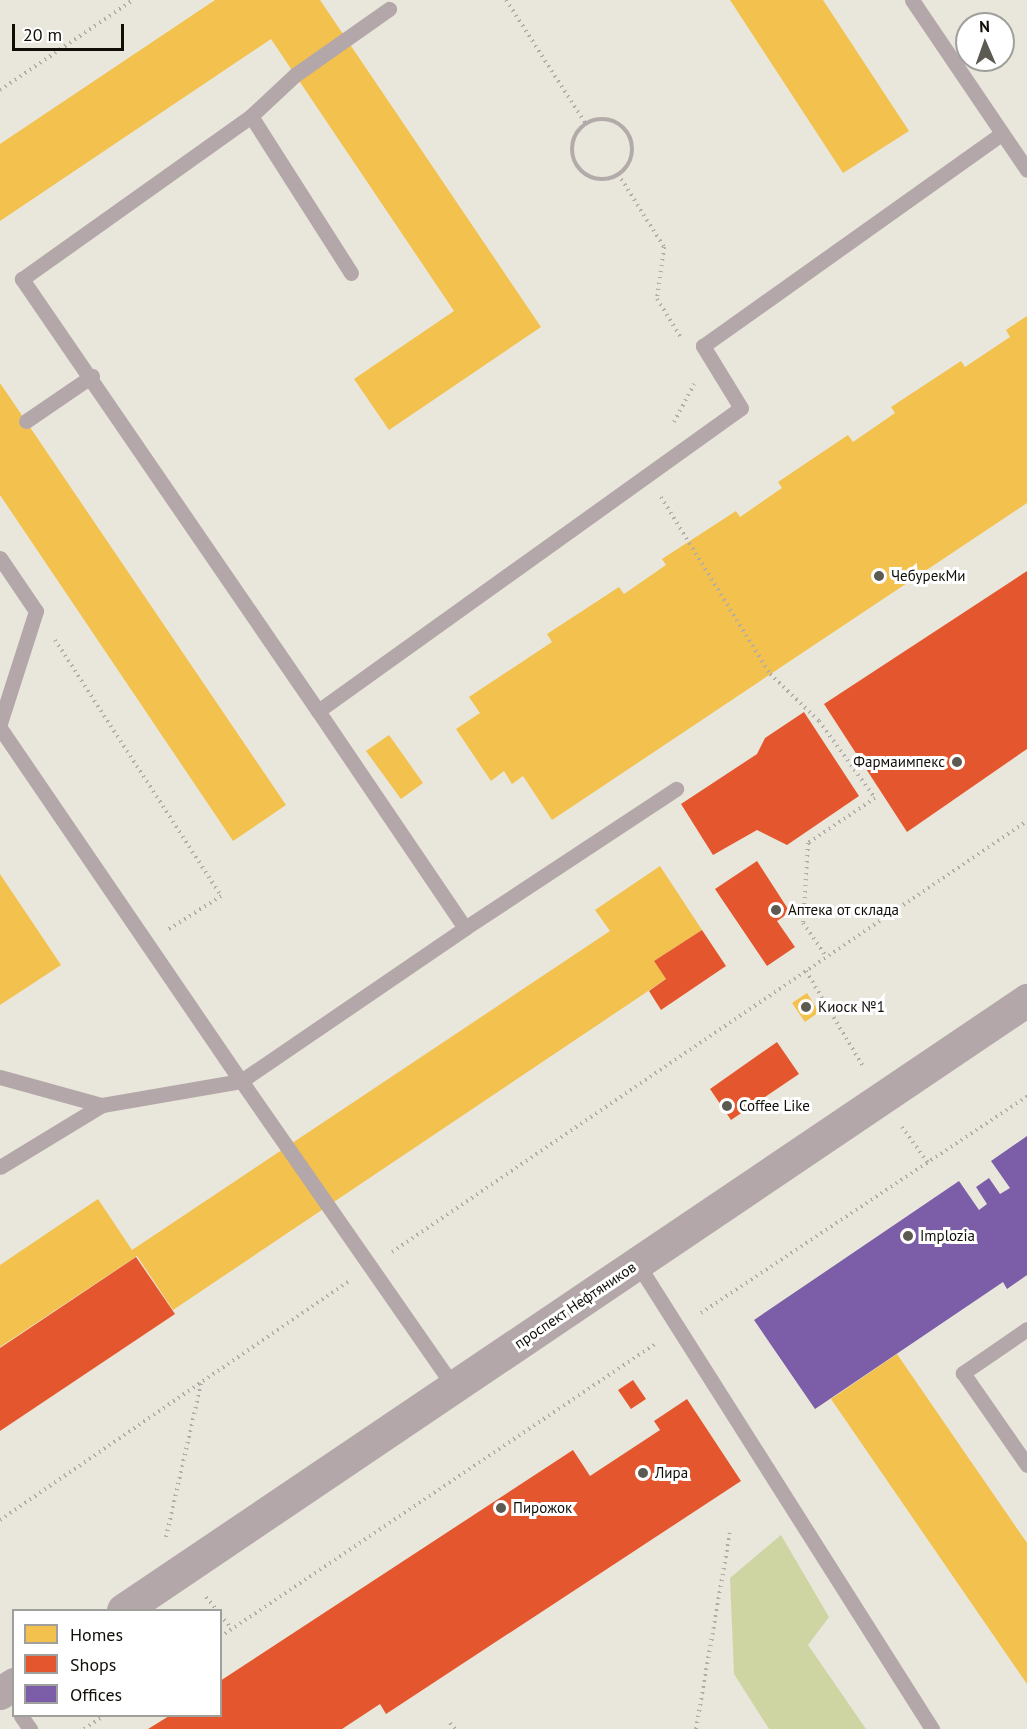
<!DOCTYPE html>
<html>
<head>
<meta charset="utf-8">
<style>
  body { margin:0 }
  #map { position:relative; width:1027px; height:1729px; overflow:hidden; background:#e9e7db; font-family:"PT Sans",sans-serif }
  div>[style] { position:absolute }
  .green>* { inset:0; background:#ced5a3 }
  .homes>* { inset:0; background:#f2c14e }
  .shops>* { inset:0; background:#e4572e }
  .offices>* { inset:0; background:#7b5ea7 }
  .path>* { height:4px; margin-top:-2px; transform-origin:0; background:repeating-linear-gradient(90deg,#b3aba9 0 1.5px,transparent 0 6px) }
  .path>.ring { margin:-2px; padding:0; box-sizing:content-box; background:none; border:4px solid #b3aba9; border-radius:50% }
  .service>* { height:15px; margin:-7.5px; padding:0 7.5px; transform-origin:7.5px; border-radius:7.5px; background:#b4a7a9 }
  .tertiary>* { height:33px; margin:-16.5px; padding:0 16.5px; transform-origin:16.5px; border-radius:16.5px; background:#b4a7a9 }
  .dots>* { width:16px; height:16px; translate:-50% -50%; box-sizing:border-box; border:3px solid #fff; border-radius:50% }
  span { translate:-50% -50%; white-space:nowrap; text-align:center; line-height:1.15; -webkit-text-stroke:6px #fff; paint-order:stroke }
  .poi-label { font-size:15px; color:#100e07 }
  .left { translate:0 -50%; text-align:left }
  .right { translate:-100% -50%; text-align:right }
  .street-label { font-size:15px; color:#100e07 }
  .legend { position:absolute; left:12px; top:1609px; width:210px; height:108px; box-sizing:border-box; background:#fff; border:2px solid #9f9f9c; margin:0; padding:8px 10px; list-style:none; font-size:18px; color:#100e07 }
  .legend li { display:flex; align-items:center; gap:12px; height:30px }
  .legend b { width:30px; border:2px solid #9f9f9c }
  .north { position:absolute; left:955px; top:12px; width:60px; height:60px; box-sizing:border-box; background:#fff; border:2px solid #9f9f9c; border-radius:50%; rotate:358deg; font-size:16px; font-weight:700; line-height:24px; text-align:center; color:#100e07 }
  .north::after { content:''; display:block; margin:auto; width:21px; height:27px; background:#5c5a51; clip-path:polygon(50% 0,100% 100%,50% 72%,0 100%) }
  .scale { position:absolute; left:12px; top:24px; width:112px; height:27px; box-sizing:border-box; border:3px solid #100e07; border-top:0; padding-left:8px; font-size:18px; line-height:21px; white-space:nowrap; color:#100e07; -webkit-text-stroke:4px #fff; paint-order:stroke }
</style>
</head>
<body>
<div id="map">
  <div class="green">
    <div style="clip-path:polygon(781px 1535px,829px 1617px,808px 1645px,866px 1729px,769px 1729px,734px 1674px,730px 1578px)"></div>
  </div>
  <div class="homes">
    <div style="clip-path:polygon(215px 0,320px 0,541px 327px,389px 430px,354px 379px,454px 311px,271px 39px,0 221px,0 144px)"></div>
    <div style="clip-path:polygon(730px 0,823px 0,909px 131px,843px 173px)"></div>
    <div style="clip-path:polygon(1027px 316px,1027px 503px,552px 820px,523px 776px,512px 784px,504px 771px,491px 781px,456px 729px,480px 713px,469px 697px,552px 642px,547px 634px,619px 587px,624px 594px,666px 565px,662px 559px,736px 511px,740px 517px,782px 488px,778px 482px,848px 435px,853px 442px,895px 413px,891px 407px,961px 361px,965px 367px,1010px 337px,1006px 330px)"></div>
    <div style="clip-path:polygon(0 383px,286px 805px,233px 841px,0 495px)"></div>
    <div style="clip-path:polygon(389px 735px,423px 783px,401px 799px,366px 751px)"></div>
    <div style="clip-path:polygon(660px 866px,702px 930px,654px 961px,666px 979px,173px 1310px,137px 1256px,0 1347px,0 1265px,98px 1199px,132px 1250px,610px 931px,595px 910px)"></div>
    <div style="clip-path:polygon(0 874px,61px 965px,0 1005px)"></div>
    <div style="clip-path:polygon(807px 993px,819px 1012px,805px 1022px,792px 1003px)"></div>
    <div style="clip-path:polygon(897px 1354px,1027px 1543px,1027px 1684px,831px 1399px)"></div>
  </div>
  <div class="shops">
    <div style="clip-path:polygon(1027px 571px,1027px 749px,907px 832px,824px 704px)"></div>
    <div style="clip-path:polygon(804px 712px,859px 796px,787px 845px,757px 830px,713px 855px,681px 804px,757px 754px,765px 738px)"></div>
    <div style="clip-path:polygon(757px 861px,790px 912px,777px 921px,795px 947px,767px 966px,715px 889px)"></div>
    <div style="clip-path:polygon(702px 930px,726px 966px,661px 1010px,649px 991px,666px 979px,654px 961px)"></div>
    <div style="clip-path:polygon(777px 1042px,799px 1074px,731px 1120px,710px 1089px)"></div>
    <div style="clip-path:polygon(136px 1257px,175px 1314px,0 1431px,0 1348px)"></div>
    <div style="clip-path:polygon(633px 1380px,646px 1399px,631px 1409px,618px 1390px)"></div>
    <div style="clip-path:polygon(687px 1399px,741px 1481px,386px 1714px,380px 1704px,342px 1729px,148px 1729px,169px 1716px,220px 1716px,220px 1681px,573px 1450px,590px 1476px,660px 1430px,654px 1421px)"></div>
  </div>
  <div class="offices">
    <div style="clip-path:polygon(1027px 1136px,1027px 1275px,1007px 1289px,1003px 1282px,815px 1409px,754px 1320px,959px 1181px,979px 1210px,987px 1204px,976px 1187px,989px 1178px,1000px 1194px,1010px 1188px,991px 1161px)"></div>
  </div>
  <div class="path">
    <div style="left:506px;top:0;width:148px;rotate:57.2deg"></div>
    <div style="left:0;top:90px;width:161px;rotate:-34.1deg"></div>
    <div class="ring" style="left:572px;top:119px;width:56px;height:56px"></div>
    <div style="left:618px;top:174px;width:86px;rotate:57.8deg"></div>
    <div style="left:664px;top:247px;width:52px;rotate:97.7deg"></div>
    <div style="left:657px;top:299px;width:44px;rotate:58.1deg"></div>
    <div style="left:674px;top:422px;width:43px;rotate:-62.2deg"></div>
    <div style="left:661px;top:497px;width:208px;rotate:58.4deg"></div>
    <div style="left:770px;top:674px;width:68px;rotate:43.8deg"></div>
    <div style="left:819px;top:721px;width:95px;rotate:54deg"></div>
    <div style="left:875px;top:798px;width:81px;rotate:146.1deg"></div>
    <div style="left:808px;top:843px;width:80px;rotate:93.6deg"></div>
    <div style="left:803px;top:923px;width:40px;rotate:55.1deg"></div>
    <div style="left:55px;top:640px;width:305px;rotate:57deg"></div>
    <div style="left:221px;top:896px;width:62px;rotate:147.6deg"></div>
    <div style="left:806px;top:971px;width:113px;rotate:59.1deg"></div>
    <div style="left:902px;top:1127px;width:44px;rotate:54.2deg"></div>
    <div style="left:392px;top:1252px;width:767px;rotate:-34.17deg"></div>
    <div style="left:701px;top:1313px;width:392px;rotate:-33.6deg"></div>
    <div style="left:0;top:1520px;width:422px;rotate:-34.4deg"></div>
    <div style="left:166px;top:1537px;width:161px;rotate:-77.1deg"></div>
    <div style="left:206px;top:1597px;width:17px;rotate:50deg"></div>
    <div style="left:220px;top:1615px;width:18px;rotate:49deg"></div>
    <div style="left:220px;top:1637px;width:528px;rotate:-33.96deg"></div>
    <div style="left:450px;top:1723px;width:8px;rotate:50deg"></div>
    <div style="left:84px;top:1729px;width:24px;rotate:-33deg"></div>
    <div style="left:696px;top:1729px;width:199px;rotate:-80.2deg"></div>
  </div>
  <div class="service">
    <div style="left:912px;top:0;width:205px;rotate:55.9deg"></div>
    <div style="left:251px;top:116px;width:60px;rotate:-43deg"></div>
    <div style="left:295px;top:75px;width:115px;rotate:-35.1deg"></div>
    <div style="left:26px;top:421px;width:80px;rotate:-34.3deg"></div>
    <div style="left:0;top:558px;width:64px;rotate:55.8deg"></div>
    <div style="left:36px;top:611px;width:118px;rotate:107.8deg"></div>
    <div style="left:318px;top:711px;width:524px;rotate:-124.42deg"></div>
    <div style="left:22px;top:279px;width:281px;rotate:-35.4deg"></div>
    <div style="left:251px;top:116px;width:186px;rotate:57.5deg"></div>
    <div style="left:0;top:728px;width:427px;rotate:55.7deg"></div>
    <div style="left:241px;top:1081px;width:141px;rotate:170.2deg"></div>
    <div style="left:102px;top:1105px;width:119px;rotate:148.7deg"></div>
    <div style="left:465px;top:928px;width:253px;rotate:-33.4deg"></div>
    <div style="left:0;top:1077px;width:106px;rotate:15.4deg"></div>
    <div style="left:637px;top:1263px;width:552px;rotate:57.66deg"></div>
    <div style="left:1027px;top:1329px;width:78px;rotate:145.5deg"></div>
    <div style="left:963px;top:1373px;width:112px;rotate:55.2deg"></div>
    <div style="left:454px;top:1387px;width:373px;rotate:-124.8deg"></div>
    <div style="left:241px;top:1081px;width:271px;rotate:-34.3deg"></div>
    <div style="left:465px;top:928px;width:262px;rotate:-124.1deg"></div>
    <div style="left:318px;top:711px;width:520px;rotate:-35.61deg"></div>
    <div style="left:741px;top:408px;width:73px;rotate:-121.5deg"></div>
    <div style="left:703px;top:346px;width:366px;rotate:-35.4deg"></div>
    <div style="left:21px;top:1716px;width:16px;rotate:55deg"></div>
  </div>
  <div class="tertiary">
    <div style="left:123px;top:1610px;width:1091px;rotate:-34.01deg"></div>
    <div style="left:0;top:1693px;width:17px;rotate:-33deg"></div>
  </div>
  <div class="dots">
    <div style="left:879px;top:576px;background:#5c5a51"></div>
    <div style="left:957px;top:762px;background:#5c5a51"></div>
    <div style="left:776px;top:910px;background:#5c5a51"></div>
    <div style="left:806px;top:1007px;background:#5c5a51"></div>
    <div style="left:727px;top:1106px;background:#5c5a51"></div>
    <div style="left:908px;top:1236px;background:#5c5a51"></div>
    <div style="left:643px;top:1473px;background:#5c5a51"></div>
    <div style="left:501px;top:1508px;background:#5c5a51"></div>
  </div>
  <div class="poi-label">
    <span class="left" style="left:891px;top:576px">ЧебурекМи</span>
    <span class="right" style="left:945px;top:762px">Фармаимпекс</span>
    <span class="left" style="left:788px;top:910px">Аптека от склада</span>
    <span class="left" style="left:818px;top:1007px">Киоск №1</span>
    <span class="left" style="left:739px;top:1106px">Coffee Like</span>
    <span class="left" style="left:920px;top:1236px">Implozia</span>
    <span class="left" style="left:655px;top:1473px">Лира</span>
    <span class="left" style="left:513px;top:1508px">Пирожок</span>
  </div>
  <div class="street-label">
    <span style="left:575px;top:1305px;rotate:-34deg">проспект Нефтяников</span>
  </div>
  <ul class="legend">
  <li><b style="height:16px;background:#f2c14e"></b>Homes</li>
  <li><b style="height:16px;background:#e4572e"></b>Shops</li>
  <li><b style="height:16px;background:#7b5ea7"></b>Offices</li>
  </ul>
  <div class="north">N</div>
  <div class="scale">20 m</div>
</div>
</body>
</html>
